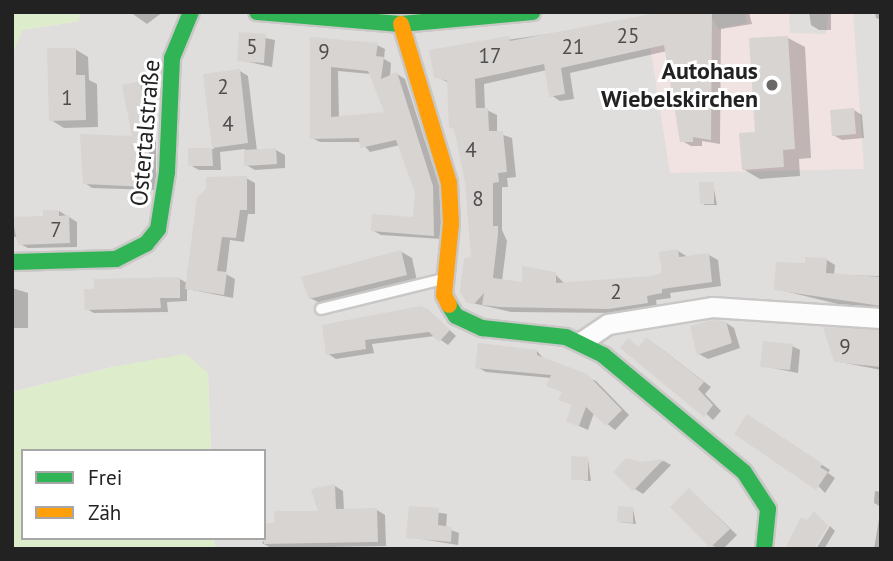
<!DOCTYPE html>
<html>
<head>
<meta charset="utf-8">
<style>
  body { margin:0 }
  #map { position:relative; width:893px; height:561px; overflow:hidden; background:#f0eeeb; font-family:"PT Sans",sans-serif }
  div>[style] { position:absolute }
  .residential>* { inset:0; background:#dfdedc }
  .commercial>* { inset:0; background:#f1e3e1 }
  .grass>* { inset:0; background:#ddeccb }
  .shadow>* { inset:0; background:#0003 }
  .building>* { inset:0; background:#d7d4d2 }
  .roads { filter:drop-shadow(2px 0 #c9c8c7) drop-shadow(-2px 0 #c9c8c7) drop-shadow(0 2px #c9c8c7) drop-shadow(0 -2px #c9c8c7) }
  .lane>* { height:10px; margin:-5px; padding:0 5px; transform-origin:5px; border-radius:5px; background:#fdfcfc }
  .street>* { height:19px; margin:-9.5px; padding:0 9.5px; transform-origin:9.5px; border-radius:9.5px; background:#fdfcfc }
  .fast>* { height:16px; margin:-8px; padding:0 8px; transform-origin:8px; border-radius:8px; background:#30b455 }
  .slow>* { height:16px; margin:-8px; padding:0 8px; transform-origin:8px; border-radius:8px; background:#ff9f0a }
  .dots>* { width:19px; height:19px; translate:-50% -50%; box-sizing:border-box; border:4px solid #fff; border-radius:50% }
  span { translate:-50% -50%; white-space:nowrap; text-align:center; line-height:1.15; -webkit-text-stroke:6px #fff; paint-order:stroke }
  .number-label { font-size:21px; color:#4f4e4e }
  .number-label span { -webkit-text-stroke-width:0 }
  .poi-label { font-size:24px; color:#222; font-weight:700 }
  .right { translate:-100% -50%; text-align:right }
  .street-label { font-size:24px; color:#222 }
  .frame { position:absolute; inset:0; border:14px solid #222; pointer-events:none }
  .legend { position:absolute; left:21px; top:449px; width:245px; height:91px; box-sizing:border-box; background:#fff; border:2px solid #a7a7a7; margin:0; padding:9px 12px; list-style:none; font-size:21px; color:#222 }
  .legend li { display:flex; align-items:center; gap:14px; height:35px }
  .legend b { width:35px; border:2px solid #a7a7a7 }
</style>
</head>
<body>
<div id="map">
  <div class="residential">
    <div style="clip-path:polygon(80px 12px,881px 12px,881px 549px,215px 549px,214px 538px,264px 538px,264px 451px,211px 451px,208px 373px,117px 366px,12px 392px,12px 55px,21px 30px,79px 21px)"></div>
  </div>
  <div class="commercial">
    <div style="clip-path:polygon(745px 12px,789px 12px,790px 33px,826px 34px,829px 14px,853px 12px,864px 169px,670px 173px,649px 39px,714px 20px,718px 29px,747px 23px)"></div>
  </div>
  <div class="grass">
    <div style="clip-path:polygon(12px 12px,80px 12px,79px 21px,22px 30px,12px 55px)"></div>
    <div style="clip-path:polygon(186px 354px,208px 373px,211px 451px,23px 451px,23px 538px,214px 538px,215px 549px,12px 549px,12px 392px,117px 366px)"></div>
  </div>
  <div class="shadow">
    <div style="clip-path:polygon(130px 12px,163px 12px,147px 24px)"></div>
    <div style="clip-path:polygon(664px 12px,749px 12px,752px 24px,721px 29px,720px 144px,702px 141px,702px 146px,691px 146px,682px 141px,667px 51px,570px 73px,574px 99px,560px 101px,551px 95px,547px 70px,484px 84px,485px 109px,497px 115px,497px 133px,512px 138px,516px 177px,507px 178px,508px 187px,502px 187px,502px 230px,507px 241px,502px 281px,524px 284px,555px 274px,565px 284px,651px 277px,664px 274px,678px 251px,688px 257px,709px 255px,718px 260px,721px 286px,670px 293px,671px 298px,656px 300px,657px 308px,619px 313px,511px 312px,468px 302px,473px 259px,466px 182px,449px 83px,435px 76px,431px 51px,666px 17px)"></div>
    <div style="clip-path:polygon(809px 12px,851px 12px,831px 14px,831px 30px,819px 30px,811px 25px)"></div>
    <div style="clip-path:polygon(875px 12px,881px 12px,881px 20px,876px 18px)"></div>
    <div style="clip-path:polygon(241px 33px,275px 40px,272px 67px,239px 60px)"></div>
    <div style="clip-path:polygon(evenodd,312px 38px,377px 45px,385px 49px,384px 59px,391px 63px,390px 77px,397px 74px,405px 79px,441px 191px,442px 239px,381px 235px,372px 230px,415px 219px,416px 193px,400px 145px,370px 152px,361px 142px,320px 142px,312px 138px,312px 38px,338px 71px,371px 74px,387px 114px,339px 118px,338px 71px)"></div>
    <div style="clip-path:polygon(788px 38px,805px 47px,811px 158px,799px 159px,800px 176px,760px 179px,743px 169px)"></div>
    <div style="clip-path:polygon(75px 49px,88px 57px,89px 80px,97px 84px,98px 127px,64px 128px,51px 120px)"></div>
    <div style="clip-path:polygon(240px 71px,248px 76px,257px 151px,276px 150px,285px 155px,285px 168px,255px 170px,246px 165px,245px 149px,220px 152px,221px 170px,199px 170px,190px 165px,190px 149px,214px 149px,205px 76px)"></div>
    <div style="clip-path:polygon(139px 83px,147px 87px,156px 137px,156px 190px,92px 188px,85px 183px,134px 137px)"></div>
    <div style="clip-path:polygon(854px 110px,862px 115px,864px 138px,842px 140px,833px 135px)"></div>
    <div style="clip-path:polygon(246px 178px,255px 183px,255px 214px,248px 214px,244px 242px,230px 240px,226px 274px,235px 279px,233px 298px,187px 289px,187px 301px,167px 302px,168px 312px,94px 313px,87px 309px,180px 279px,187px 283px)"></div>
    <div style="clip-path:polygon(713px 184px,717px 205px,705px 205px,701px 203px)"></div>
    <div style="clip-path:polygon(59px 211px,77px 222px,77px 247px,28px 248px,20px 244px,20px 237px,12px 237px,12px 219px,45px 218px)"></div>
    <div style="clip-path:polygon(400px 251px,412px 258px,417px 281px,322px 304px,310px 298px)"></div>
    <div style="clip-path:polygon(827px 260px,835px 265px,834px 275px,881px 276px,881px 309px,850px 307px,776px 289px,806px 265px)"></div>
    <div style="clip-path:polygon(12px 288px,28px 293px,28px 328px,12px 328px)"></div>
    <div style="clip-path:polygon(428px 310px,456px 336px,448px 345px,435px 336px,372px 344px,374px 353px,336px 359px,328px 354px)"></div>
    <div style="clip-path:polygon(725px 322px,734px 328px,740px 348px,708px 359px,699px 354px)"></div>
    <div style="clip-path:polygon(881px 335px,881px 370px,835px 361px)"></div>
    <div style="clip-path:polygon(628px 340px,640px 348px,655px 344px,711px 387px,705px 394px,721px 411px,713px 420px)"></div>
    <div style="clip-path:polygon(792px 346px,800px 350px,798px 373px,762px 366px)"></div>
    <div style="clip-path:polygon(537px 351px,545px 360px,596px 381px,629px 415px,615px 430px,594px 413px,588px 430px,568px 421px,574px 406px,560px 399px,563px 392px,551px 378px,486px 372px,477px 367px)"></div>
    <div style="clip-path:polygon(756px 421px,830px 470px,828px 473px,835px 478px,825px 493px)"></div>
    <div style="clip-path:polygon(588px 459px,591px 481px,573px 479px)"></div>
    <div style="clip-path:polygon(664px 461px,671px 465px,643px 494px,635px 489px,641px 464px)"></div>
    <div style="clip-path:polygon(335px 486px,343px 491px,344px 510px,377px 510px,385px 515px,386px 546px,271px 548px,262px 543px,276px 525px,320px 513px)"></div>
    <div style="clip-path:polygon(690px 490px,737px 535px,723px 549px,712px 546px)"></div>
    <div style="clip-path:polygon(875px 491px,881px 492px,881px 549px,874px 549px,881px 507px,874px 503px)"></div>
    <div style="clip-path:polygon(410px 508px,447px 514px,446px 528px,459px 533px,458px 545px,408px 537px)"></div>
    <div style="clip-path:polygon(633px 509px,636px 524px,619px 522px)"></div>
    <div style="clip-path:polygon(830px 526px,835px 531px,824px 549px,816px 549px)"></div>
  </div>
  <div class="building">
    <div style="clip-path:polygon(662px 12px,712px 12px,711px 140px,693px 137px,693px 142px,680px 142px,664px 45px,561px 68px,565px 94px,549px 97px,544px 64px,475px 79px,476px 108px,488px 108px,489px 131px,503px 131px,507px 172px,498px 173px,499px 182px,493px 183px,493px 226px,498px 226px,498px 234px,493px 278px,522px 282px,522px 266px,556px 272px,556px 283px,651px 276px,662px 273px,659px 252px,678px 249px,679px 257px,709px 253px,712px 282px,662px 289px,662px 293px,647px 296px,648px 303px,608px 309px,500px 307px,482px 305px,484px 293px,474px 304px,467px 303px,460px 292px,464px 259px,471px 257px,465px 182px,454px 129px,449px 127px,447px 81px,434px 77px,429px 50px,509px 36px,510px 41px)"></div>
    <div style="clip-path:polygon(239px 32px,266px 34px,264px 63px,237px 61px)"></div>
    <div style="clip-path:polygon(788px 36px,795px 149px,783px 150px,784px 167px,742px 170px,739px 133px,755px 132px,749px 38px)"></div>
    <div style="clip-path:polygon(evenodd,310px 37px,378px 43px,376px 56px,384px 57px,381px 79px,397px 72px,433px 186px,434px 236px,371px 231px,372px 214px,413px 217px,415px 193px,396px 140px,360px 148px,359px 138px,310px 139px,310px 37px,331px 67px,368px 71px,384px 112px,331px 117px,331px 67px)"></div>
    <div style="clip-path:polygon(47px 48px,76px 48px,76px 75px,85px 75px,86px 120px,49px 121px)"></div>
    <div style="clip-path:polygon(240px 69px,248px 143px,212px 148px,203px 74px)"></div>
    <div style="clip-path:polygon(140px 81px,149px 132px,149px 187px,83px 184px,80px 134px,132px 136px,122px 85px)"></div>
    <div style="clip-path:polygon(854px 108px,856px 134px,832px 136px,830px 110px)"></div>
    <div style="clip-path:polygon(188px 148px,212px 148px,213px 166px,188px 166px)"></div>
    <div style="clip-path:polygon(276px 148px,277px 164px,244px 166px,244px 150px)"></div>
    <div style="clip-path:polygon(247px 176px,247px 210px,240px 210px,236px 238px,222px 237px,217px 271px,227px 272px,224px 295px,185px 289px,197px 197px,206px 189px,206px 177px)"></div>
    <div style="clip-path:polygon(699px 182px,714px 182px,714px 204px,700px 204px)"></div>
    <div style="clip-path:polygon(43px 210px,59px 210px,59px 216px,69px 215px,70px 243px,18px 245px,12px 217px,43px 216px)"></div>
    <div style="clip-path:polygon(401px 250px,407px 275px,309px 299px,301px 277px)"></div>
    <div style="clip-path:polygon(805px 257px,827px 258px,826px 273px,881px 277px,881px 306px,774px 290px,776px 262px,805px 263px)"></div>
    <div style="clip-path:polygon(180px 277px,180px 298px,160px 298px,161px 308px,85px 310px,84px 289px,94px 289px,94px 279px)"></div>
    <div style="clip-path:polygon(420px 306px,428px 309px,450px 330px,439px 342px,429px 332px,365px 340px,366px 349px,326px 355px,322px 325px)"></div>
    <div style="clip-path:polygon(712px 320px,726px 321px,732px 343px,697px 355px,690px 326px)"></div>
    <div style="clip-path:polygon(823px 327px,881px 330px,881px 367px,834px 362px)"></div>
    <div style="clip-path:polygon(646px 337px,704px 382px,698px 389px,713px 405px,704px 417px,620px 348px,628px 338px,639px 347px)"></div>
    <div style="clip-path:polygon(763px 341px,793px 344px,790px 370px,760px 367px)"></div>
    <div style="clip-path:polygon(478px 343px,537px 350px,537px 355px,587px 374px,622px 410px,606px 426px,586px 407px,579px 426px,566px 422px,572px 405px,558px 400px,562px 392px,546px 386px,551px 375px,475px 368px)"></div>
    <div style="clip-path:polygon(747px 414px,823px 464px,820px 467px,828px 472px,816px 490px,734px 434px)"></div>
    <div style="clip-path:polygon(571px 456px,588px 457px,588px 480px,571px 480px)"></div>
    <div style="clip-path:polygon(626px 458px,641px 462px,664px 459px,633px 491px,613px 472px)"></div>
    <div style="clip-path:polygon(335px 484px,336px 509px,377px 508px,378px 542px,264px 544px,264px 523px,274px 523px,274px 511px,318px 511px,311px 489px)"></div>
    <div style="clip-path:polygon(689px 488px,730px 529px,710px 548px,670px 507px)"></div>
    <div style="clip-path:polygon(409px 506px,439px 508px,438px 525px,452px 527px,451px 542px,406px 538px)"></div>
    <div style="clip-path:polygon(618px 506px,633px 507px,633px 523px,617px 522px)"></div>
    <div style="clip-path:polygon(814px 511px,828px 526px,814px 549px,785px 549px,801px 517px,807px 520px)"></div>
  </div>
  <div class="roads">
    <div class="lane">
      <div style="left:321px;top:309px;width:126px;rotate:-13.8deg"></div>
    </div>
    <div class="street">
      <div style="left:581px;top:342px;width:32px;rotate:-34deg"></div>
      <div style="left:608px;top:324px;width:105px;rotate:-9.3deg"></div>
      <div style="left:712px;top:307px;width:169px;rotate:3.7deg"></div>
    </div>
    <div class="fast">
      <div style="left:257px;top:12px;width:144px;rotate:4.8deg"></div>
      <div style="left:401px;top:24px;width:132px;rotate:-5.2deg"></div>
      <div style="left:12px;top:262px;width:104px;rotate:-1.7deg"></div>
      <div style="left:116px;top:259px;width:34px;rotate:-27deg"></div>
      <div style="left:146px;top:244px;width:19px;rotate:-51deg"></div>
      <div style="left:158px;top:229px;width:58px;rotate:-81deg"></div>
      <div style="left:167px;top:172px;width:114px;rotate:-87.5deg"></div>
      <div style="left:172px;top:58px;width:50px;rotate:-67.6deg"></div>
      <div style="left:449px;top:305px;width:13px;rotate:58deg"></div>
      <div style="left:456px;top:316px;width:29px;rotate:25deg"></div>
      <div style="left:482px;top:328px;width:84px;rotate:6.1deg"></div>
      <div style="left:566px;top:337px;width:41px;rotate:25.9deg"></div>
      <div style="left:603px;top:355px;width:183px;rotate:39.7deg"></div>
      <div style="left:744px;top:472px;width:44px;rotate:57deg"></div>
      <div style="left:768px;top:509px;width:40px;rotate:95.7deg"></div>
    </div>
    <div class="slow">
      <div style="left:401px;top:24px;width:166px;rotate:73.2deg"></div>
      <div style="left:449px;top:183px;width:40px;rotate:87.1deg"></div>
      <div style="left:451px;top:223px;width:72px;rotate:95.6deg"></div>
      <div style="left:444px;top:295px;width:11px;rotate:63deg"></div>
    </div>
  </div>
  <div class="dots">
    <div style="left:772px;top:85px;background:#6a6968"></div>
  </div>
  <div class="number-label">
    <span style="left:628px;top:36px">25</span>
    <span style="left:252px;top:47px">5</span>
    <span style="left:573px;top:47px">21</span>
    <span style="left:324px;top:52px">9</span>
    <span style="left:490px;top:56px">17</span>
    <span style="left:223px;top:87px">2</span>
    <span style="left:67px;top:98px">1</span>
    <span style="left:228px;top:124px">4</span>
    <span style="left:471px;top:150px">4</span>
    <span style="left:478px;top:199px">8</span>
    <span style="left:56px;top:230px">7</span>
    <span style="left:616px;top:292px">2</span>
    <span style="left:845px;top:347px">9</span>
  </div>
  <div class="poi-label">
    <span class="right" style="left:758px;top:85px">Autohaus<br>Wiebelskirchen</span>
  </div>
  <div class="street-label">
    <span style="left:145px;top:133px;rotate:-85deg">Ostertalstraße</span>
  </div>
  <div class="frame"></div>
  <ul class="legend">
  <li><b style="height:9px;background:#30b455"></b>Frei</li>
  <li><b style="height:9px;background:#ff9f0a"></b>Zäh</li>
  </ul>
</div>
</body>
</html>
